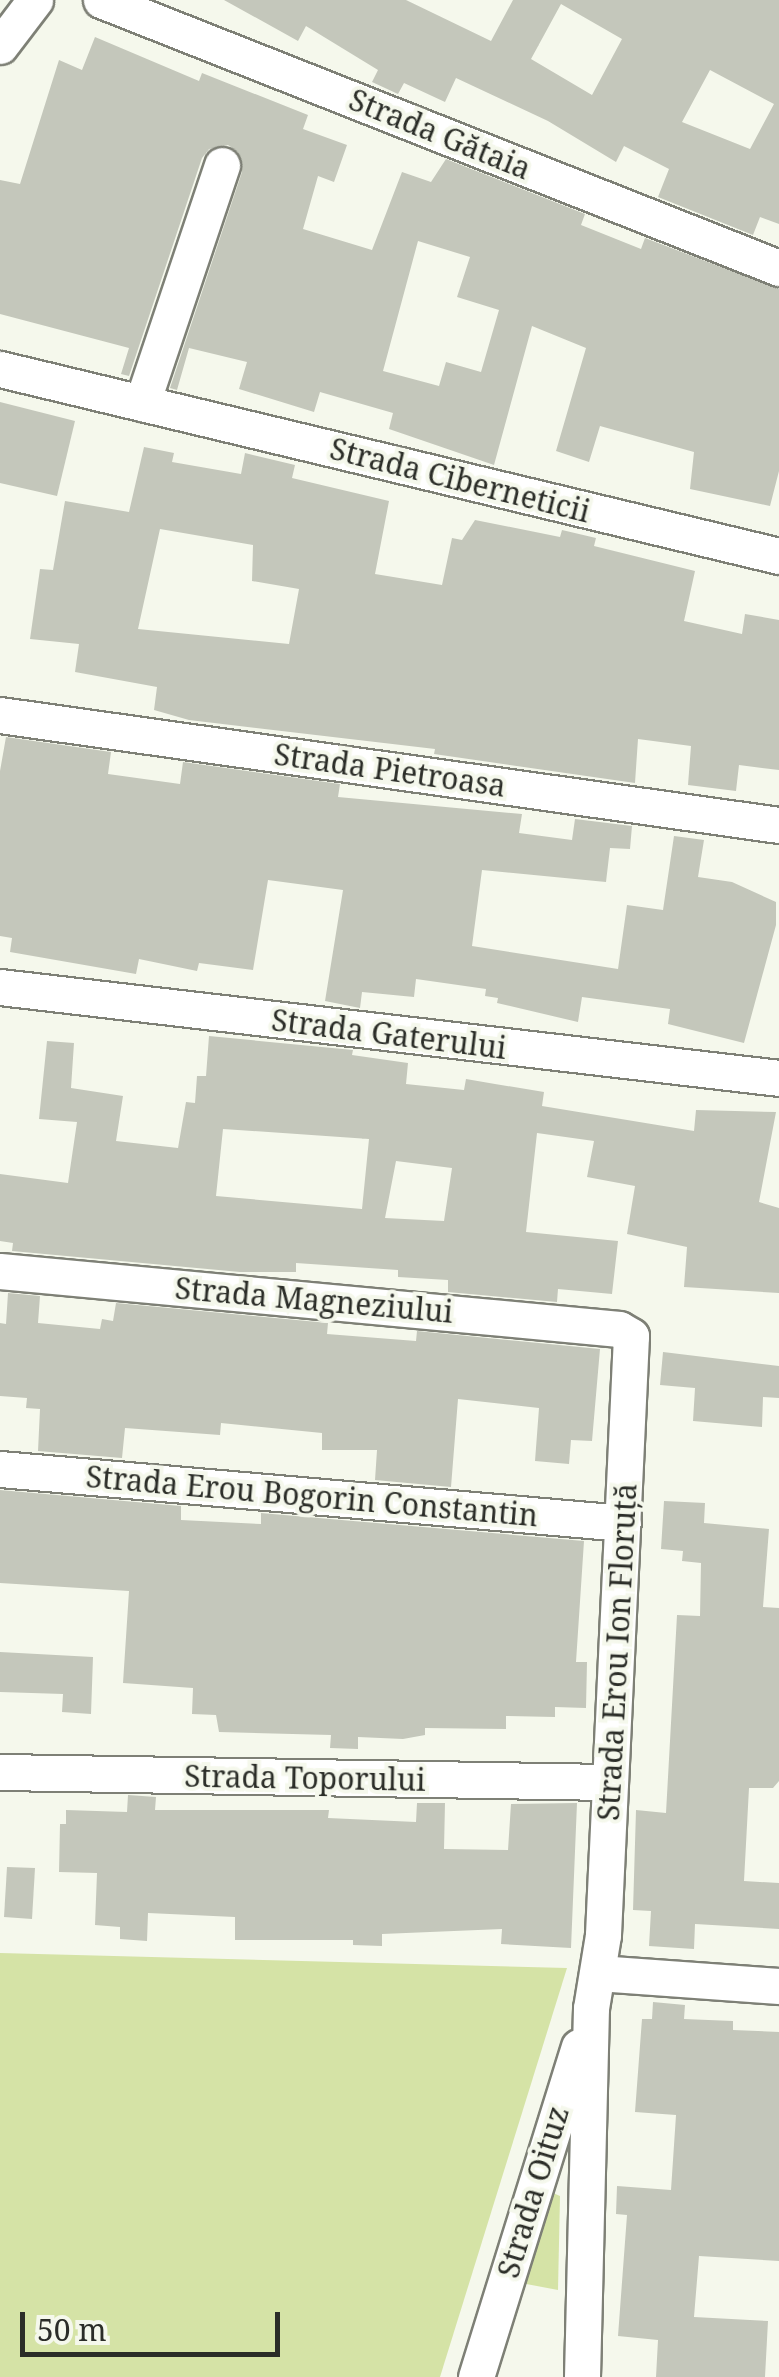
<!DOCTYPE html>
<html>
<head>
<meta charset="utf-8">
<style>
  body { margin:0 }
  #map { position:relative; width:779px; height:2377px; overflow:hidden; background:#f5f8ec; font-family:"Noto Serif",serif }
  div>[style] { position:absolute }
  .green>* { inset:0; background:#d5e3a6 }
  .building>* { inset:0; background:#c4c7bb }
  .roads { filter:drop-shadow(2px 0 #7e8076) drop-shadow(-2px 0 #7e8076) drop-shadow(0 2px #7e8076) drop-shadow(0 -2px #7e8076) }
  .minor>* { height:35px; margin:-17.5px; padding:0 17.5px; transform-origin:17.5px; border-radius:17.5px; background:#fff }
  span { translate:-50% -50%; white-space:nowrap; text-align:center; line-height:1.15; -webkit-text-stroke:8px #f5f8ec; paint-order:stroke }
  .street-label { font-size:30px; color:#2b2d28 }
  .scale { position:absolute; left:20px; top:2312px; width:260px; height:45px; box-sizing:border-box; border:5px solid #2b2d28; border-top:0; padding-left:12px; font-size:30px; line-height:35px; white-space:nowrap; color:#2b2d28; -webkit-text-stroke:8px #f5f8ec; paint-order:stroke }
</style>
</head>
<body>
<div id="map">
  <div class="green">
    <div style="clip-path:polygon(0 1953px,567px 1968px,440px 2377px,0 2377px)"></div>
    <div style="clip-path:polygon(553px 2193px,560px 2196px,558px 2290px,521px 2283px,546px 2197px)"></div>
  </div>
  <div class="building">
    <div style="clip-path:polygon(evenodd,224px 0,406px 0,491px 41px,513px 0,779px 0,779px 224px,760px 217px,753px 235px,658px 197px,669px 169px,624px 146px,616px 162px,548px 121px,456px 78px,445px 102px,404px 83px,398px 94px,372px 82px,378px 70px,306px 26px,298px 41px,224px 0,561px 4px,622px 39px,592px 95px,531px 59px,561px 4px,224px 0,710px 70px,774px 104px,750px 149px,682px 122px,710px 70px)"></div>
    <div style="clip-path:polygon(evenodd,95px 37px,199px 81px,202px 73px,308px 115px,303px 129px,347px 145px,334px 182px,318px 176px,303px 229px,372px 250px,402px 172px,431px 182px,446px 159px,585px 214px,581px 225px,641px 249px,645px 238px,779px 289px,779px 471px,770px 506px,690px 489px,694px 452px,600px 426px,589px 462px,556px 451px,586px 348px,532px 326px,494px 465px,389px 429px,393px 413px,320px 392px,314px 412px,239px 389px,247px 362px,189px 348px,177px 390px,170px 388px,242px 172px,238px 152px,228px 145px,209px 149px,202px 158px,129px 376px,121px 374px,129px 348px,0 314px,0 180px,20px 184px,59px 60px,82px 70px,95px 37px,418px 241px,470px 257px,457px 297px,499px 310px,481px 372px,446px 362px,439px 386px,383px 371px,418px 241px)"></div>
    <div style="clip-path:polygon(0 402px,75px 421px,57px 496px,0 483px)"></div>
    <div style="clip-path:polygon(evenodd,144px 447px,174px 453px,172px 462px,241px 474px,245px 453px,295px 465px,292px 478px,389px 501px,375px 574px,442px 585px,452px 538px,462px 540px,475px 520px,560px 537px,562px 530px,596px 538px,594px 546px,695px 571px,684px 621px,742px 634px,745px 614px,779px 620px,779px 770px,739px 765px,736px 791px,688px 785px,691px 746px,638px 739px,635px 783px,434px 754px,435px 749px,189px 720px,154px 710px,157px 687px,75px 672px,79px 644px,30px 639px,40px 569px,53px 570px,65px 501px,129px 512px,144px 447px,160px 529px,253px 545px,252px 581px,299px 589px,289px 644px,138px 629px,160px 529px)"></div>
    <div style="clip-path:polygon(6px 737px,111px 752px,108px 774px,180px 784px,183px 762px,340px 784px,338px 797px,522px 814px,519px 833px,572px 840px,575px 819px,632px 826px,630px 849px,610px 848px,606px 882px,482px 870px,472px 946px,618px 969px,627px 905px,663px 910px,674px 836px,704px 840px,698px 877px,732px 882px,776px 902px,776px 925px,744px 1043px,668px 1024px,670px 1009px,582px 997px,578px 1022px,497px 1003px,498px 998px,485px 996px,486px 989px,416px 979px,414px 997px,362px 992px,360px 1008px,325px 1001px,343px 890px,268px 880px,253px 970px,199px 963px,197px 971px,139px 959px,136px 974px,10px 952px,12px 938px,0 936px,0 771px)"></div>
    <div style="clip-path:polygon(evenodd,209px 1036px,353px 1050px,352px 1055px,408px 1063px,406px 1084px,464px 1090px,466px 1079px,495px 1084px,544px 1092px,542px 1106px,694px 1131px,696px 1110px,776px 1112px,759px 1202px,779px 1208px,779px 1293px,684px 1287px,687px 1247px,627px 1234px,635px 1186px,587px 1177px,594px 1141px,537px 1133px,526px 1232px,618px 1241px,612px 1294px,558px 1289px,557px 1302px,448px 1292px,448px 1280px,398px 1277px,398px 1270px,296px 1263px,296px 1272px,240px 1272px,12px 1251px,13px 1243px,0 1241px,0 1174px,68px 1183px,77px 1122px,39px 1119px,47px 1041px,74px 1043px,71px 1088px,123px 1096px,116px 1141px,178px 1148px,186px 1102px,195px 1103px,197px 1076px,206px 1076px,209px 1036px,223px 1129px,369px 1139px,362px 1209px,216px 1196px,223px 1129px,209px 1036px,396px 1161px,452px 1168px,444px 1221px,385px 1218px,396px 1161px)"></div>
    <div style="clip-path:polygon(8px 1293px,40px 1296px,38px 1323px,100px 1329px,102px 1319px,113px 1321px,116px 1303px,328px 1323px,327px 1334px,416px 1341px,417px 1331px,600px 1349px,592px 1441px,571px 1440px,569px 1464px,535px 1461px,539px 1408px,458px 1399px,451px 1487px,375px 1480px,377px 1450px,322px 1450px,322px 1433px,221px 1423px,220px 1435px,125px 1428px,122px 1458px,38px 1451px,40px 1409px,26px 1408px,27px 1398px,0 1396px,0 1323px,6px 1324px)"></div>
    <div style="clip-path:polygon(663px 1352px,779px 1366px,779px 1398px,763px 1397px,762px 1427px,693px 1421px,695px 1388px,660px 1385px)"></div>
    <div style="clip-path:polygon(0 1490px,181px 1506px,181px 1520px,261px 1524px,261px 1513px,584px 1541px,576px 1662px,587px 1662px,586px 1708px,555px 1707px,555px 1717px,506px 1716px,506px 1729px,425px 1728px,425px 1735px,403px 1739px,358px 1737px,358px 1749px,330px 1748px,331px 1735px,219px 1732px,216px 1715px,192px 1714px,193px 1688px,123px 1683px,129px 1591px,0 1583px)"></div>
    <div style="clip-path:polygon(664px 1501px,705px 1503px,704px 1523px,769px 1529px,763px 1607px,779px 1608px,779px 1781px,773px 1788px,749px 1788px,744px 1881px,779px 1883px,779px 1929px,695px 1924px,694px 1949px,649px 1946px,651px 1911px,633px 1910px,636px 1810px,666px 1813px,677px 1615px,700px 1616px,701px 1563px,682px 1561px,683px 1551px,661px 1549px)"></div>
    <div style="clip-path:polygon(0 1652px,93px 1657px,91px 1714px,62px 1712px,63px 1694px,0 1692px)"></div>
    <div style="clip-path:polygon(128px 1795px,156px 1797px,155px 1810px,329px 1810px,328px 1818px,416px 1822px,417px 1803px,445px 1803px,444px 1849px,508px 1850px,511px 1804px,577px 1803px,571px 1948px,501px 1944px,502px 1929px,382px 1934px,382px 1946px,353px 1945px,353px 1940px,235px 1940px,235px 1917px,148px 1913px,147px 1941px,120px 1939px,120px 1927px,95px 1925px,97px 1873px,59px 1872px,60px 1824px,66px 1824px,66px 1810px,127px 1812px)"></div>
    <div style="clip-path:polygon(7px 1867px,35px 1868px,32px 1919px,4px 1917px)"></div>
    <div style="clip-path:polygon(653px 2002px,685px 2005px,684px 2019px,733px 2021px,733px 2030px,779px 2032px,779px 2261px,699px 2256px,694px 2317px,768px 2321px,765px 2377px,656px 2377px,658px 2340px,618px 2336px,627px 2215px,616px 2214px,617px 2186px,671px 2190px,676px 2115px,635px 2112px,642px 2019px,652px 2019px)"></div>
  </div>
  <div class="roads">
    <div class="minor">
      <div style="left:101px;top:0;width:729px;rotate:21.57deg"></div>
      <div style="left:0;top:46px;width:58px;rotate:-52.7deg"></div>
      <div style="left:0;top:369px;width:801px;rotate:13.5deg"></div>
      <div style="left:142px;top:403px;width:251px;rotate:-71.4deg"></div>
      <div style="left:0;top:715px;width:787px;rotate:8.04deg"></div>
      <div style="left:0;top:987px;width:784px;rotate:6.66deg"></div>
      <div style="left:0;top:1271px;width:622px;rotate:5.35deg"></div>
      <div style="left:619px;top:1329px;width:14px;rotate:30deg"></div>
      <div style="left:631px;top:1336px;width:600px;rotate:92.68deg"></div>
      <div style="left:603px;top:1935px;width:74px;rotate:99.3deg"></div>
      <div style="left:591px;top:2008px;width:369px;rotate:91.4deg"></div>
      <div style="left:0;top:1469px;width:625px;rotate:4.95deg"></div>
      <div style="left:0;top:1772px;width:610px;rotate:0.94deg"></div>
      <div style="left:598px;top:1973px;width:181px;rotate:4.1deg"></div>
      <div style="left:476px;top:2377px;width:346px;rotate:-72.7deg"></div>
    </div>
  </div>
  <div class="street-label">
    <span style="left:440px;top:134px;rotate:22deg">Strada Gătaia</span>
    <span style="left:460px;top:480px;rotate:14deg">Strada Ciberneticii</span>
    <span style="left:390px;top:770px;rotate:8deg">Strada Pietroasa</span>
    <span style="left:389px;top:1034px;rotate:7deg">Strada Gaterului</span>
    <span style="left:314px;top:1300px;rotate:5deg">Strada Magneziului</span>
    <span style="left:312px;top:1496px;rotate:5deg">Strada Erou Bogorin Constantin</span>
    <span style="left:617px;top:1652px;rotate:-87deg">Strada Erou Ion Floruță</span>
    <span style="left:305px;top:1778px;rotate:1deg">Strada Toporului</span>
    <span style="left:533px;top:2192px;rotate:-73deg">Strada Oituz</span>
  </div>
  <div class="scale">50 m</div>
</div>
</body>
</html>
